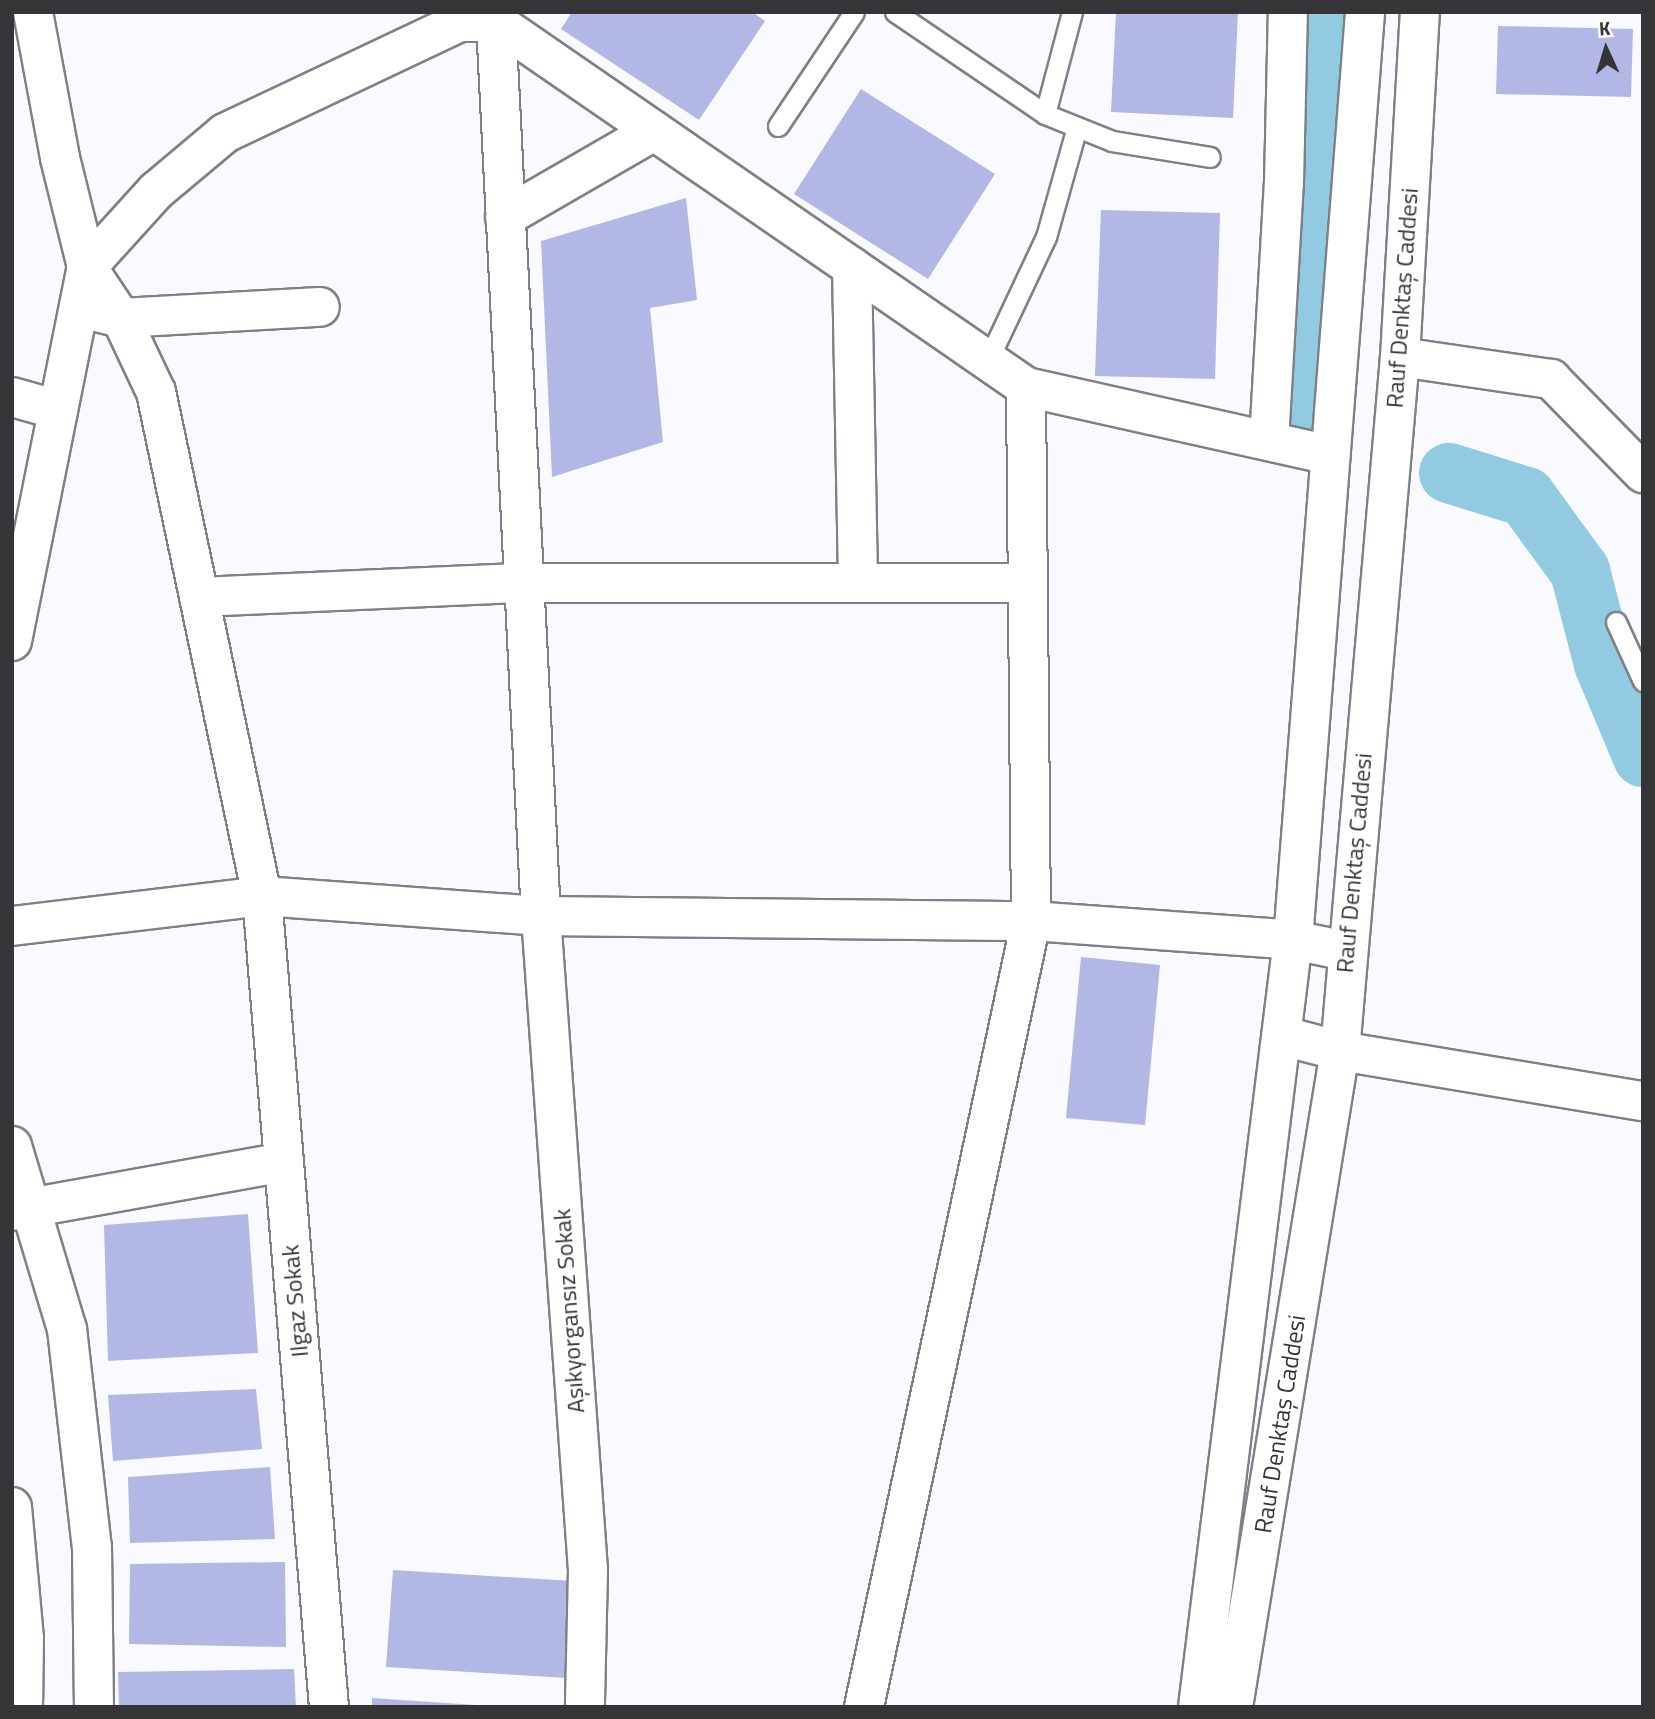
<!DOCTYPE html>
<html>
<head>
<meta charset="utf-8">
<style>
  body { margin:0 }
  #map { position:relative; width:1655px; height:1719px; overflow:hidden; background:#f9faff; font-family:"Titillium Web",sans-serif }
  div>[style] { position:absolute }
  .river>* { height:60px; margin:-30px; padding:0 30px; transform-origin:30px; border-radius:30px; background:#91cae1 }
  .building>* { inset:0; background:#b3b7e6 }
  .roads { filter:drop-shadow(2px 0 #7f8087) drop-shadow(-2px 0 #7f8087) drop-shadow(0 2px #7f8087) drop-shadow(0 -2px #7f8087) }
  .lane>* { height:19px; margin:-9.5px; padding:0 9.5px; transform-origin:9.5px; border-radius:9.5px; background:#fff }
  .street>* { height:38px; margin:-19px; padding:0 19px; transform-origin:19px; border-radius:19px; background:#fff }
  .secondary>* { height:38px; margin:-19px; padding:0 19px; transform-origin:19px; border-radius:19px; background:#fff }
  .primary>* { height:38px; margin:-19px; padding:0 19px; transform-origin:19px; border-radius:19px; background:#fff }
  span { translate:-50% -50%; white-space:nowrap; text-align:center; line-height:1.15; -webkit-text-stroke:5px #fff; paint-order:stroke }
  .street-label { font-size:24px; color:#353538 }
  .frame { position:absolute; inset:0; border:14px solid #353538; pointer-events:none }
  .north { position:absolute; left:1571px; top:14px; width:70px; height:70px; -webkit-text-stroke:5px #fff; paint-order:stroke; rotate:356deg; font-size:19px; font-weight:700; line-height:28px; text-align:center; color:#353538 }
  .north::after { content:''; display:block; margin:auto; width:24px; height:32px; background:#353538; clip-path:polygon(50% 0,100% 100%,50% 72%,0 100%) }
</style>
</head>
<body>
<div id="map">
  <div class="river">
    <div style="left:1295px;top:411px;width:400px;rotate:-86.1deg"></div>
    <div style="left:1449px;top:473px;width:81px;rotate:17.3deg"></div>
    <div style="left:1526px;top:497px;width:92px;rotate:53.9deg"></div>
    <div style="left:1580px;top:571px;width:96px;rotate:75.5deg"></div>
    <div style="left:1604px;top:664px;width:101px;rotate:67.2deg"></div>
  </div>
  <div class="building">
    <div style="clip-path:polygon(572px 12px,752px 12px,765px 21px,699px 120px,561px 29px)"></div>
    <div style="clip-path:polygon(1116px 12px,1238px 12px,1233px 118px,1111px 112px)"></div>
    <div style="clip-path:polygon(1498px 26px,1633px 29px,1631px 97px,1496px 94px)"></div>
    <div style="clip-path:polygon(861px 89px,995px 174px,928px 279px,794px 194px)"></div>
    <div style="clip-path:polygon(686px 198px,697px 300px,650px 308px,663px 442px,552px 477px,541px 241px)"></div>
    <div style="clip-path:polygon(1101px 210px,1220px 213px,1215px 379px,1095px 376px)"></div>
    <div style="clip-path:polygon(1081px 957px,1160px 965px,1145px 1125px,1066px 1118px)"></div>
    <div style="clip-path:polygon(248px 1214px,258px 1353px,108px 1361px,104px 1225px)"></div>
    <div style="clip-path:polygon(256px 1389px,262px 1449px,113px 1461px,108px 1395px)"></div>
    <div style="clip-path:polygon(270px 1467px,275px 1539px,130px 1543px,128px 1477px)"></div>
    <div style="clip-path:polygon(285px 1562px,286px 1647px,129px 1644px,130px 1564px)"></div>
    <div style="clip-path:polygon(393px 1570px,573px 1581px,567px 1678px,386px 1667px)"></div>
    <div style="clip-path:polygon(294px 1669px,296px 1707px,119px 1707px,118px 1672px)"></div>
    <div style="clip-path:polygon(372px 1698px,476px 1705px,476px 1707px,372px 1707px)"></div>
  </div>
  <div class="roads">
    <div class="lane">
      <div style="left:895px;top:12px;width:181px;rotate:34.2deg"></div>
      <div style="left:1045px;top:114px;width:72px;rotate:21.9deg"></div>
      <div style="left:1112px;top:141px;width:99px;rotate:9.3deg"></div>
      <div style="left:1045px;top:114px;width:106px;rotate:-75.2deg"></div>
      <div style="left:778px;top:126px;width:137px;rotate:-56.3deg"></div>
      <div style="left:988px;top:360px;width:136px;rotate:-64.8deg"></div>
      <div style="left:1046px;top:237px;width:114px;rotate:-74.3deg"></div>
      <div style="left:1616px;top:622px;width:65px;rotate:65.4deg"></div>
    </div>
    <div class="street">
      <div style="left:33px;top:12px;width:148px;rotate:79.5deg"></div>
      <div style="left:60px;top:158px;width:112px;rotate:76.1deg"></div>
      <div style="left:87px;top:267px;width:61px;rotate:56.3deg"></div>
      <div style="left:121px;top:318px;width:82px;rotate:64.7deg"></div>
      <div style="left:156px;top:392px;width:515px;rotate:78.12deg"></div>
      <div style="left:262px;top:896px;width:814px;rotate:85.28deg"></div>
      <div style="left:460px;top:22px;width:36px"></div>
      <div style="left:496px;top:22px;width:644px;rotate:34.55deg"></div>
      <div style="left:1026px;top:387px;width:312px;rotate:12.6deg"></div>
      <div style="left:496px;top:22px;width:895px;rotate:87.12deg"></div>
      <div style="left:541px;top:916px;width:656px;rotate:85.89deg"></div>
      <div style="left:588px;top:1570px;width:137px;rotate:91.3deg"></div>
      <div style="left:505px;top:217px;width:172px;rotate:-30deg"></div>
      <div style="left:852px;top:267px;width:316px;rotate:88.9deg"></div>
      <div style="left:97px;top:312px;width:25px;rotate:14deg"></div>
      <div style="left:121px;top:318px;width:199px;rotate:-3.2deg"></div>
      <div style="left:1400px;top:357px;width:153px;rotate:8.3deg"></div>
      <div style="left:1551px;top:379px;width:132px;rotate:45.6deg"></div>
      <div style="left:12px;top:397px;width:48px;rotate:15.8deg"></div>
      <div style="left:1269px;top:441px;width:258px;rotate:-86.7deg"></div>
      <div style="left:1284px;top:183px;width:171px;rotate:-88.7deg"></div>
      <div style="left:199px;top:597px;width:325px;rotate:-2.5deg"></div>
      <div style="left:524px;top:583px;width:504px"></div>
      <div style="left:12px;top:641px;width:381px;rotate:-78.7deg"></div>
      <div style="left:87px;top:267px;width:103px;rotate:-47.8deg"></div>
      <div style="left:156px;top:191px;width:90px;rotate:-40deg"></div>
      <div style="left:225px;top:133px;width:260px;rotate:-25.3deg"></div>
      <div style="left:460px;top:22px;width:13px;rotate:-51deg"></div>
      <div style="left:12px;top:926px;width:252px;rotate:-6.8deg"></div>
      <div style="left:262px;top:896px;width:280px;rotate:4.1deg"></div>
      <div style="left:541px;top:916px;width:490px;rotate:0.6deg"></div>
      <div style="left:1031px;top:921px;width:263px;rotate:4.1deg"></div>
      <div style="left:1293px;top:940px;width:54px;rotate:11.7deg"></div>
      <div style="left:12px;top:1146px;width:191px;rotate:73.3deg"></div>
      <div style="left:67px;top:1329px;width:219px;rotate:83.5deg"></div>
      <div style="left:92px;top:1547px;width:160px;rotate:89.3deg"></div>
      <div style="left:12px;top:1211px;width:276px;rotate:-10.2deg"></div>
      <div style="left:864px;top:1707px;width:804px;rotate:-78deg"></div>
      <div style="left:1031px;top:921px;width:534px;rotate:-90.54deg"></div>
    </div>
    <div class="secondary">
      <div style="left:1283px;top:1036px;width:59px;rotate:14.7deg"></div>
      <div style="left:1340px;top:1051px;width:307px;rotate:9.4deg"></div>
    </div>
    <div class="primary">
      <div style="left:12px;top:1507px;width:132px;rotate:84.8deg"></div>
      <div style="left:24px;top:1638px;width:69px;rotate:90.8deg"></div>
      <div style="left:1198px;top:1707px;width:773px;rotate:-82.94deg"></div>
      <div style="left:1293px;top:940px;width:931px;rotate:-85.56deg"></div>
      <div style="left:1233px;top:1707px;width:665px;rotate:-80.74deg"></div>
      <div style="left:1340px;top:1051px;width:697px;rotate:-85.06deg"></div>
      <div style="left:1400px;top:357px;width:346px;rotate:-86.7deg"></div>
    </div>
  </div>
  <div class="street-label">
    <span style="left:1402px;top:298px;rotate:-86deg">Rauf Denktaş Caddesi</span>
    <span style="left:1354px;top:863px;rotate:-85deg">Rauf Denktaş Caddesi</span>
    <span style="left:295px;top:1301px;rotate:-95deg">Ilgaz Sokak</span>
    <span style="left:569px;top:1311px;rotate:-94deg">Aşıkyorgansız Sokak</span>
    <span style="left:1280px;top:1424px;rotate:-81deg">Rauf Denktaş Caddesi</span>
  </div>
  <div class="frame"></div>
  <div class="north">K</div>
</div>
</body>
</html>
